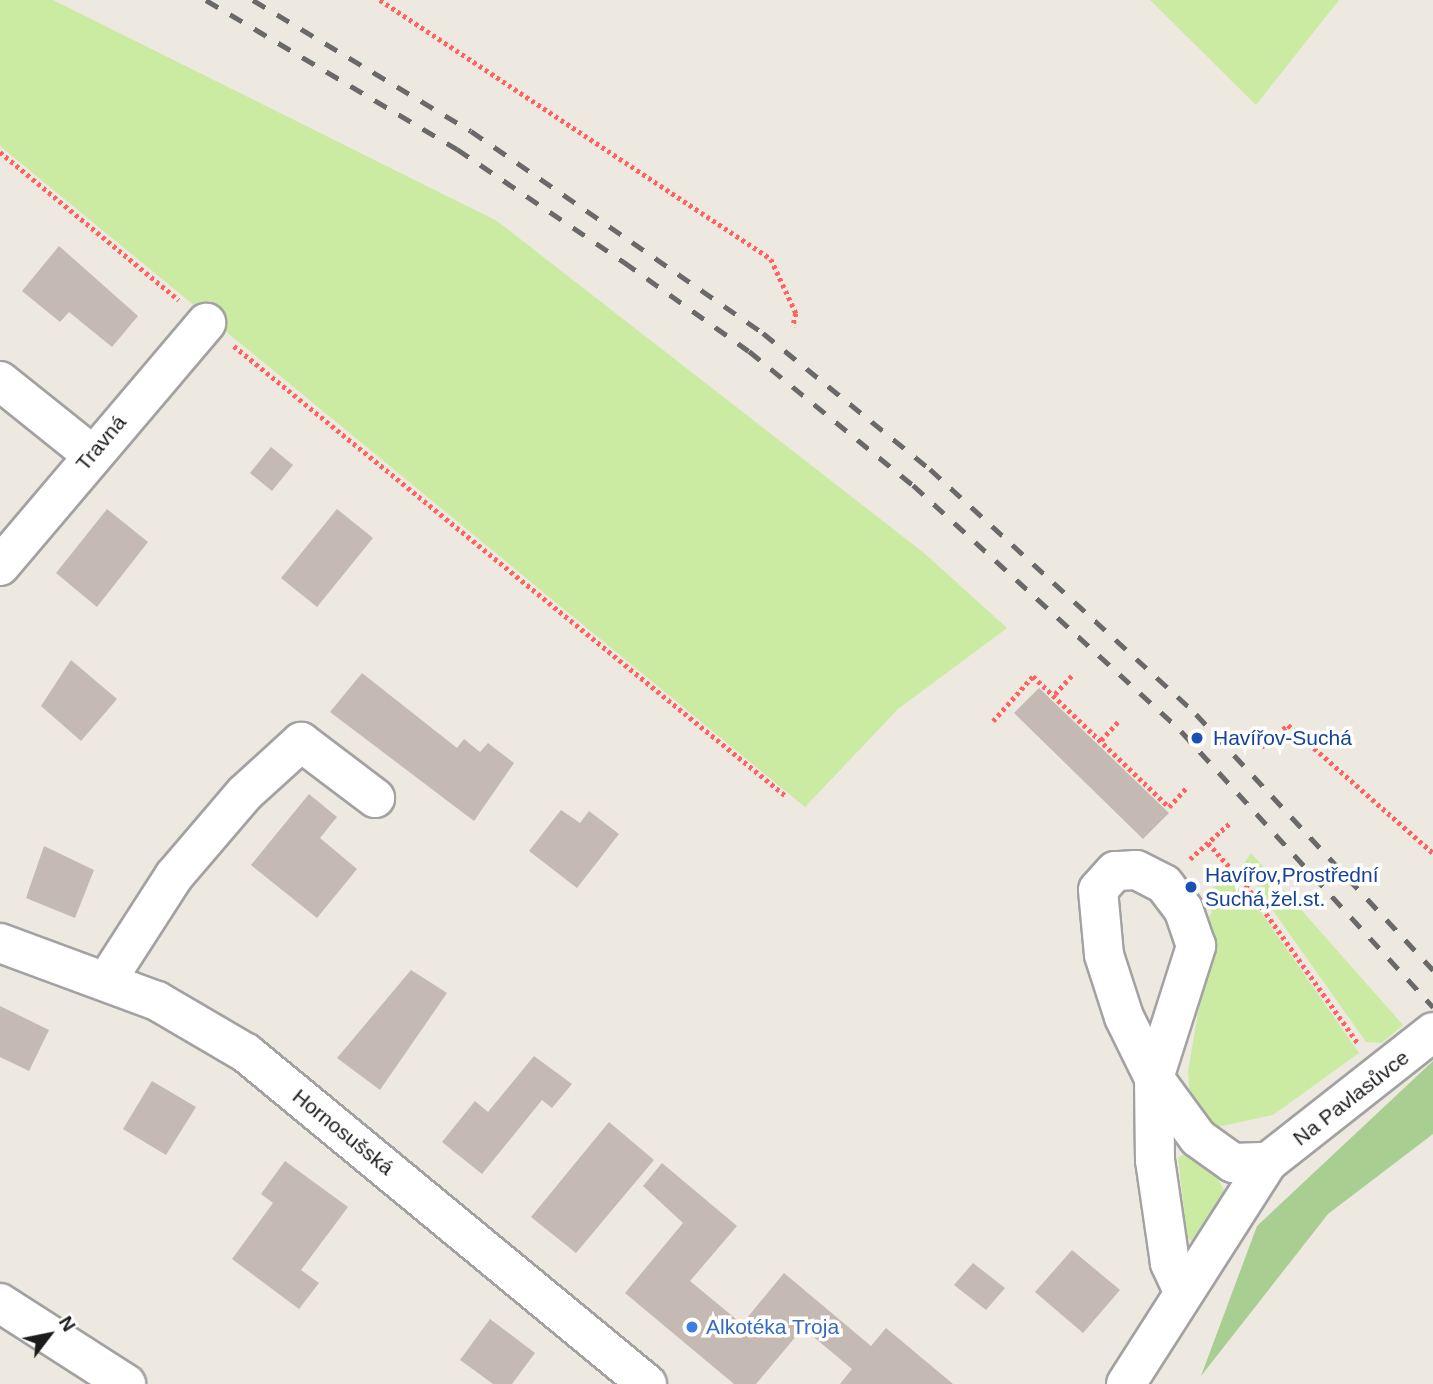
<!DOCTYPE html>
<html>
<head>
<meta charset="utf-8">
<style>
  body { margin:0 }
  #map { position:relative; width:1433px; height:1384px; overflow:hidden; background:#ede8e0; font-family:Helvetica,sans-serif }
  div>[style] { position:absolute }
  .grass>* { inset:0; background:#cbeba2 }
  .forest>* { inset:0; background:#a9ce92 }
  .building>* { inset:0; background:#c5b9b3 }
  .path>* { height:4.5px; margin-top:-2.25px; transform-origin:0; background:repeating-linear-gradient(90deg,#ff635f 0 3.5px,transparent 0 7px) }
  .roads { filter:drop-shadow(2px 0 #a2a2a2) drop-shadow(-2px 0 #a2a2a2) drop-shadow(0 2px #a2a2a2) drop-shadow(0 -2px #a2a2a2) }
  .minor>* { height:38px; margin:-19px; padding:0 19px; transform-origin:19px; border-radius:19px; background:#fff }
  .rail>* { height:5px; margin-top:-2.5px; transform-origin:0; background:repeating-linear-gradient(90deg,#696969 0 14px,transparent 0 28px) }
  .dots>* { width:19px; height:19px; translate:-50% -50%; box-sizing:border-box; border:4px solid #fff; border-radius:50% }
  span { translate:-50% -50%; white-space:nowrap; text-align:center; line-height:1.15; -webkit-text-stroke:7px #fff; paint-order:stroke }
  .street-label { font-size:21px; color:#1b1b1b }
  .transit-label { font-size:21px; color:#164399 }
  .left { translate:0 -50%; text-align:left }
  .shop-label { font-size:21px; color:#366cbe }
  .north { position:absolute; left:14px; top:1300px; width:70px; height:70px; -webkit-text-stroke:5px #fff; paint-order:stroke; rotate:58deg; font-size:19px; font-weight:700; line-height:28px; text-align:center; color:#1b1b1b }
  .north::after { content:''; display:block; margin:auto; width:24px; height:32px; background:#1b1b1b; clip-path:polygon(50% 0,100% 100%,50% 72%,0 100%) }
</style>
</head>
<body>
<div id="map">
  <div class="grass">
    <div style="clip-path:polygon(0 0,53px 0,497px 221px,924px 553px,1007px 628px,898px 709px,805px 807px,0 146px)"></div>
    <div style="clip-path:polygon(1150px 0,1339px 0,1256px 105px)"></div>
    <div style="clip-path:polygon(1251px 853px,1403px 1025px,1382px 1043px,1366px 1042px,1274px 912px,1244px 864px)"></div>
    <div style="clip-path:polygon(1226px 879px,1249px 895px,1359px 1053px,1273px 1115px,1217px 1127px,1190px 1097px,1188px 1072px,1207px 959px,1201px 923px,1212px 913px,1205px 893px)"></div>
    <div style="clip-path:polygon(1184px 1154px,1217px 1178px,1226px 1193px,1195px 1243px,1187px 1238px,1178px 1158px)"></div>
  </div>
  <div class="forest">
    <div style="clip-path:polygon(1433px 1061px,1433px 1134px,1328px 1214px,1201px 1376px,1257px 1226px)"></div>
  </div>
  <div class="building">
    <div style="clip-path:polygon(59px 246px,138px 316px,112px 347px,69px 312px,60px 322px,22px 291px)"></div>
    <div style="clip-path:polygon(271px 447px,293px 465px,272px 491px,250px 473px)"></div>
    <div style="clip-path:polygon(107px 509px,148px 542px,97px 607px,56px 573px)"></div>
    <div style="clip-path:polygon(337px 509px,373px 538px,317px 607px,281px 578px)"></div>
    <div style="clip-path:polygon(71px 660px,117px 699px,81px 741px,41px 706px)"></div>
    <div style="clip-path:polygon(362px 673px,457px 748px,464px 739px,480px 752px,488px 743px,514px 763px,474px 821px,330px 712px)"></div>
    <div style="clip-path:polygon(1039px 688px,1169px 813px,1143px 839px,1014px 713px)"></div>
    <div style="clip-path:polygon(309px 794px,337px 817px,320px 838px,357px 869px,317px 918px,251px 865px)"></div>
    <div style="clip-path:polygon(561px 810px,580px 823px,589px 811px,619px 834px,577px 888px,529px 851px)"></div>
    <div style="clip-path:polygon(44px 846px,94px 870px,75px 918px,26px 898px)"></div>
    <div style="clip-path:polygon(411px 970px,447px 993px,380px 1090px,337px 1058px)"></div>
    <div style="clip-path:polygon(0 1006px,49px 1030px,29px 1071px,0 1057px)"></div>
    <div style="clip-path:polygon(534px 1056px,572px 1084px,552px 1108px,542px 1100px,482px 1174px,442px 1142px,475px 1101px,488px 1112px)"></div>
    <div style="clip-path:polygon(152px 1081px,196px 1107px,166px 1155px,123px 1129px)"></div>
    <div style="clip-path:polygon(609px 1122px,654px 1160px,576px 1253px,531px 1217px)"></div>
    <div style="clip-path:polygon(285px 1161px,348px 1207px,301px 1270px,319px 1283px,299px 1309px,232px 1259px,273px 1203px,261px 1194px)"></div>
    <div style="clip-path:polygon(662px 1163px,737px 1226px,690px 1281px,742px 1324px,784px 1273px,871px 1346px,886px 1328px,953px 1384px,840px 1384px,852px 1369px,803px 1328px,756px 1384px,734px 1384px,625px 1293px,683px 1223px,643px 1186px)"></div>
    <div style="clip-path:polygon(1072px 1250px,1120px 1290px,1083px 1333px,1035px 1292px)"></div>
    <div style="clip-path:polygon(973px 1263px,1005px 1288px,986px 1310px,954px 1285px)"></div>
    <div style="clip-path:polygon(490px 1319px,535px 1353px,512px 1384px,493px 1384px,460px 1360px)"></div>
  </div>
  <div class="path">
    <div style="left:380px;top:0;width:469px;rotate:33.5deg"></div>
    <div style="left:771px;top:259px;width:60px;rotate:65.2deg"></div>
    <div style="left:796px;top:313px;width:14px;rotate:102deg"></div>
    <div style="left:0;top:152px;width:232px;rotate:39.6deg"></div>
    <div style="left:234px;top:346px;width:712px;rotate:39.19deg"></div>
    <div style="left:1055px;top:694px;width:25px;rotate:-48deg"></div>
    <div style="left:993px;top:721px;width:60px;rotate:-48.4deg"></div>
    <div style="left:1033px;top:676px;width:189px;rotate:43.9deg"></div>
    <div style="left:1169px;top:807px;width:27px;rotate:-48deg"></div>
    <div style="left:1101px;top:740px;width:26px;rotate:-47deg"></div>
    <div style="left:1261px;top:747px;width:35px;rotate:-39deg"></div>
    <div style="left:1288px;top:725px;width:193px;rotate:41.4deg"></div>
    <div style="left:1208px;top:843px;width:57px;rotate:47.9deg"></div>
    <div style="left:1246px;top:885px;width:194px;rotate:54.7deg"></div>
    <div style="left:1190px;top:859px;width:55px;rotate:-42.1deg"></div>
  </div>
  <div class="roads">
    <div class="minor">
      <div style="left:0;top:381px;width:117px;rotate:38.7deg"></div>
      <div style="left:0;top:566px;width:319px;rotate:-49.7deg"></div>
      <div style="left:0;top:943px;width:167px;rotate:20.3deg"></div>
      <div style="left:157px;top:1001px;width:103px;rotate:30.3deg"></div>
      <div style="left:246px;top:1053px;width:520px;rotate:39.54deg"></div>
      <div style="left:107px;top:980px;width:124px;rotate:-57.2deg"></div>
      <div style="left:174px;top:876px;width:109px;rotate:-49.5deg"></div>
      <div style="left:245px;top:793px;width:76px;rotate:-42.3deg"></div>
      <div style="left:301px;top:742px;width:93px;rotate:37.1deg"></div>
      <div style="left:1182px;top:1289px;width:29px;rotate:-115deg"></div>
      <div style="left:1170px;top:1263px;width:104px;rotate:-98.3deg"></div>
      <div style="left:1155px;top:1160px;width:82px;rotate:-90.7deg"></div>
      <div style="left:1154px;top:1078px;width:139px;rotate:-72.3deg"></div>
      <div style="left:1196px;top:946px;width:39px;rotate:-109deg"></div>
      <div style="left:1183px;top:909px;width:31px;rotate:-127deg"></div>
      <div style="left:1164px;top:884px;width:31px;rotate:-153deg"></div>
      <div style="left:1136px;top:870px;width:21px;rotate:177deg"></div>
      <div style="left:1115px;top:871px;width:25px;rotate:132deg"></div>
      <div style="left:1098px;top:890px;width:65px;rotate:84.7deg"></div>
      <div style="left:1104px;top:955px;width:65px;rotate:72.1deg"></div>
      <div style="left:1124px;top:1017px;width:68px;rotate:63.8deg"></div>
      <div style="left:1154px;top:1078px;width:74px;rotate:53.7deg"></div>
      <div style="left:1198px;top:1138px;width:43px;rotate:35.5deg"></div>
      <div style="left:1233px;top:1163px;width:35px;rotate:-2deg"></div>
      <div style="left:0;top:1303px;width:150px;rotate:32.7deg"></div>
      <div style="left:1126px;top:1384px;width:264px;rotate:-57.4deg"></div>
      <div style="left:1268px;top:1162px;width:210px;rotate:-38.2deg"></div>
    </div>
  </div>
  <div class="rail">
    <div style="left:206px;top:0;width:292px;rotate:30.7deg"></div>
    <div style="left:457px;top:149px;width:202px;rotate:34.1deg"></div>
    <div style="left:624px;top:262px;width:153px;rotate:35.5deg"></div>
    <div style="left:749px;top:351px;width:212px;rotate:39.3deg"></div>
    <div style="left:913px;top:485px;width:364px;rotate:42.5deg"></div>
    <div style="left:1181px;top:731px;width:374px;rotate:47.6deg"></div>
    <div style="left:253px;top:0;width:254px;rotate:31deg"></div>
    <div style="left:471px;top:131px;width:196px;rotate:34.6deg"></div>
    <div style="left:632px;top:242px;width:160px;rotate:34.8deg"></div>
    <div style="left:763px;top:333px;width:215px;rotate:39.2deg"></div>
    <div style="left:930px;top:469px;width:362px;rotate:42.6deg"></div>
    <div style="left:1196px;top:714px;width:349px;rotate:47.2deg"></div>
  </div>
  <div class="dots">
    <div style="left:1197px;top:738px;background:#1a4fb4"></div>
    <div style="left:1191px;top:887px;background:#1a4fb4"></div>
    <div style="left:692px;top:1327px;background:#3f7fe0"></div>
  </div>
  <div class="street-label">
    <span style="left:101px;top:443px;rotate:-50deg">Travná</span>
    <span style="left:1351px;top:1098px;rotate:-38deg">Na Pavlasůvce</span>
    <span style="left:343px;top:1132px;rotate:39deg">Hornosušská</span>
  </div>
  <div class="transit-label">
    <span class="left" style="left:1213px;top:738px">Havířov-Suchá</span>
    <span class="left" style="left:1205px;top:887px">Havířov,Prostřední<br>Suchá,žel.st.</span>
  </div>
  <div class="shop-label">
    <span class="left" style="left:706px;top:1327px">Alkotéka Troja</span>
  </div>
  <div class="north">N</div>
</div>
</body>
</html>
